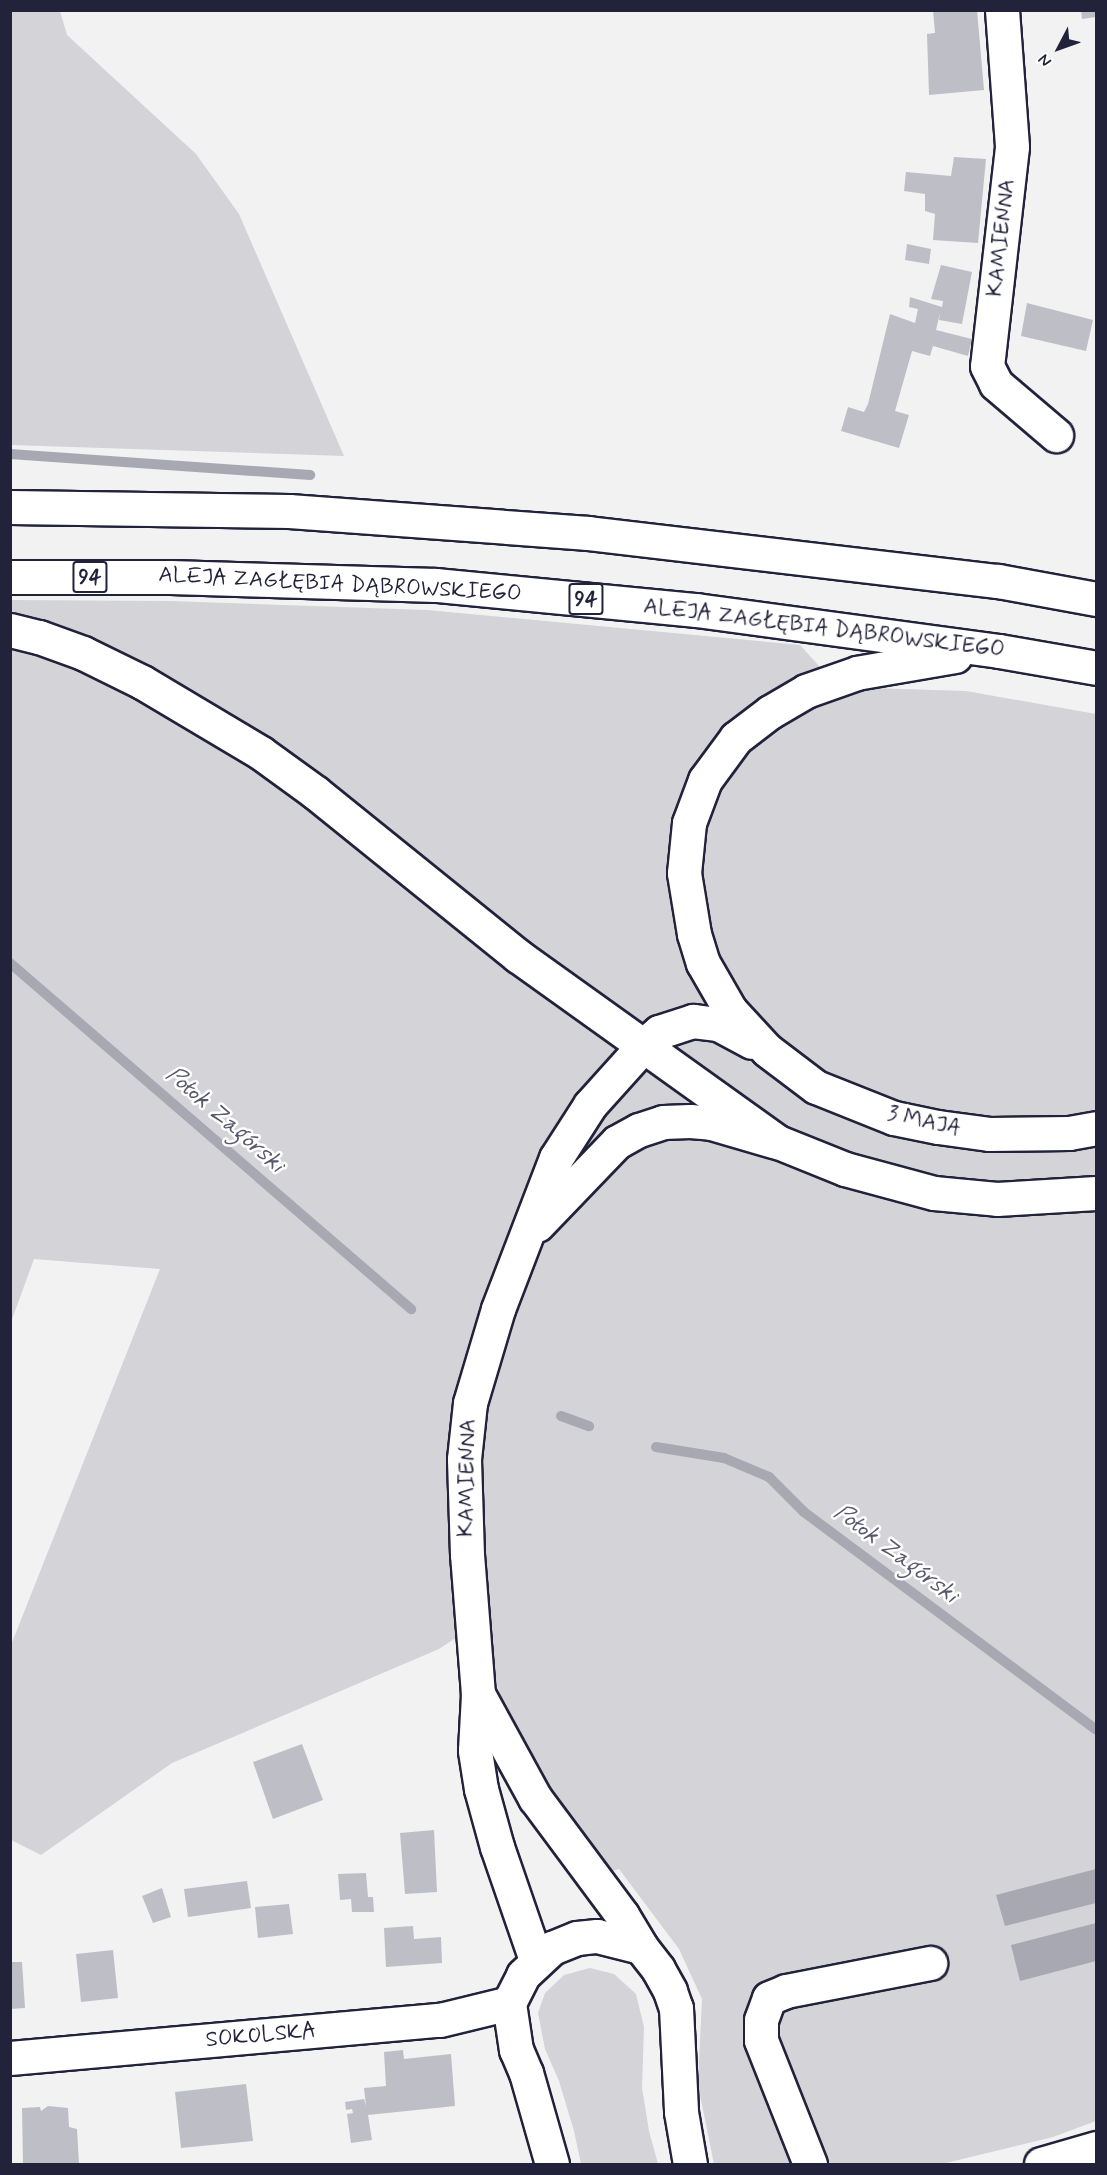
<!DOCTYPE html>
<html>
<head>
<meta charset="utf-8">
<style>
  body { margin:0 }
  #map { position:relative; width:1107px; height:2175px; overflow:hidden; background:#f2f2f3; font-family:Mynerve,sans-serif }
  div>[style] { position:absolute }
  .green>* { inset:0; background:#d3d3d8 }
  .water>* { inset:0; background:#a8a8b2 }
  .stream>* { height:10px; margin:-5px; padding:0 5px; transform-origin:5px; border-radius:5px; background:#a8a8b2 }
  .building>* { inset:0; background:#bebec6 }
  .roads { filter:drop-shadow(2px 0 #22223b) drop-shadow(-2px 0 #22223b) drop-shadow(0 2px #22223b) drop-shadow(0 -2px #22223b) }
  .minor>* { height:33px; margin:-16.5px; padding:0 16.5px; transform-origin:16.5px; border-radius:16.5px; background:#fff }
  .major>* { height:33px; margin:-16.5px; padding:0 16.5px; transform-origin:16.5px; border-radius:16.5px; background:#fff }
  span { translate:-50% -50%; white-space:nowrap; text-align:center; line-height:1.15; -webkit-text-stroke:5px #fff; paint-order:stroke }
  .shield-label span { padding:2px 4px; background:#fff; border:2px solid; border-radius:4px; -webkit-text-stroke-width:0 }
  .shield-label { font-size:21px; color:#22223b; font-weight:700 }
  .street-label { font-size:22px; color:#22223b }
  .water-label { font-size:24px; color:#58586b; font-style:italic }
  .frame { position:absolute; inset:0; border:12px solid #22223b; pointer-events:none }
  .north { position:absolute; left:1029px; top:18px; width:60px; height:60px; -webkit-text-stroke:4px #fff; paint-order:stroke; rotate:229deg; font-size:16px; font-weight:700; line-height:24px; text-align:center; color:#22223b }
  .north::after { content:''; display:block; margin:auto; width:21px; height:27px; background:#22223b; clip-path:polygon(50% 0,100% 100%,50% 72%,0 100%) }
</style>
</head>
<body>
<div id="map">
  <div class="green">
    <div style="clip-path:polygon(11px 10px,60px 11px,67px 35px,196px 154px,239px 214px,344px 456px,11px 445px)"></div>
    <div style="clip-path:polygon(11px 600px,170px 601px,427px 610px,800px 645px,838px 687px,966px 691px,1096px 714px,1096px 2121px,1053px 2137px,942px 2164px,714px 2164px,698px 2085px,702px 1999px,679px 1949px,619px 1869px,610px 1872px,564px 1813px,506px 1713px,478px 1623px,439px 1649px,172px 1763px,41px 1855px,11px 1840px,11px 1645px,160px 1269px,34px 1259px,11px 1322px)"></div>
    <div style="clip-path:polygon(590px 1968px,614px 1974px,636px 1994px,644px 2027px,642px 2088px,649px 2131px,658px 2164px,581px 2164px,574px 2131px,559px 2081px,545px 2049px,538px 2013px,545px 1993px,564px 1975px)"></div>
  </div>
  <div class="water">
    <div style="clip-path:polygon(1096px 1869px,1096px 1903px,1005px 1926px,996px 1895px)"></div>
    <div style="clip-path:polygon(1096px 1923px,1096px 1961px,1020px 1981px,1011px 1945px)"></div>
  </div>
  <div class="stream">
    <div style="left:10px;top:454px;width:301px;rotate:4deg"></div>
    <div style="left:10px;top:963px;width:530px;rotate:40.79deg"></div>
    <div style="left:561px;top:1416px;width:30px;rotate:20deg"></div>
    <div style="left:656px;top:1447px;width:69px;rotate:9.2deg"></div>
    <div style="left:724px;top:1458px;width:49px;rotate:22.9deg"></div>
    <div style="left:769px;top:1477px;width:49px;rotate:45deg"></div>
    <div style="left:804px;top:1512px;width:364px;rotate:36.7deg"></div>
  </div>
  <div class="building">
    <div style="clip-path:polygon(933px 10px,977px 10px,984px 90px,929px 95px,927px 34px,935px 33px)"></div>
    <div style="clip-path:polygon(1081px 10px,1096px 10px,1096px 17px,1082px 19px)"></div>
    <div style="clip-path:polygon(954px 157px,986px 159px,978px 243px,933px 240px,935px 214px,925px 211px,925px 194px,904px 191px,906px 172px,951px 176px)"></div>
    <div style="clip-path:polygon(907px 244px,931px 249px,929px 264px,905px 260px)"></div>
    <div style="clip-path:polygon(941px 265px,972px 272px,962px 324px,939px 320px,940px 313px,936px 330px,972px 339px,968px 356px,933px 346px,930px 356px,912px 351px,895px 411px,909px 415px,899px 448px,841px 431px,848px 407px,864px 412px,868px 404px,890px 314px,915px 323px,918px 309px,909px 307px,910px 297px,942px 307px,943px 301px,931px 299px)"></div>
    <div style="clip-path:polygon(1027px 303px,1093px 320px,1086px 351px,1021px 336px)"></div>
    <div style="clip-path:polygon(302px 1744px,323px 1800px,273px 1819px,253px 1762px)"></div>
    <div style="clip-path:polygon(434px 1830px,437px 1892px,405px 1894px,400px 1833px)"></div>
    <div style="clip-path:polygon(366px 1873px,368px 1897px,373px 1897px,374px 1912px,352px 1912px,351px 1899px,340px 1900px,338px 1874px)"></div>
    <div style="clip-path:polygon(247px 1881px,251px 1908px,188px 1917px,184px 1889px)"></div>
    <div style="clip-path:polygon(162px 1888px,171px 1917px,153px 1923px,142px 1896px)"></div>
    <div style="clip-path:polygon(289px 1904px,293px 1934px,258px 1938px,255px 1907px)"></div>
    <div style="clip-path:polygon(413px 1926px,414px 1939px,441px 1937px,442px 1963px,386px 1967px,384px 1928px)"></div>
    <div style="clip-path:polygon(113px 1950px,118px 1998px,81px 2002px,76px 1954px)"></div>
    <div style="clip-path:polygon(10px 1962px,22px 1962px,25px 2008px,10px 2009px)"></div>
    <div style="clip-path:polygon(403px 2050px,404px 2059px,451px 2054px,455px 2106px,368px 2115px,372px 2140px,351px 2143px,347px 2114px,353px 2113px,352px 2109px,346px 2110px,345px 2102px,364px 2099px,366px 2106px,364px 2088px,386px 2086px,384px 2052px)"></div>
    <div style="clip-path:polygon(246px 2084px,253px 2141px,181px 2148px,175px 2092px)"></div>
    <div style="clip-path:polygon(48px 2106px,68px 2108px,69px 2127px,77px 2129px,79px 2164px,23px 2164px,22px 2108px,40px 2107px,41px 2111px)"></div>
  </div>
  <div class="roads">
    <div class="minor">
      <div style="left:1002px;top:10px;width:137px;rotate:85.8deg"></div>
      <div style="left:1012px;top:147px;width:220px;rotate:96.5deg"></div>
      <div style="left:987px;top:366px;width:20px;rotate:63deg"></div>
      <div style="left:996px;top:384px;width:79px;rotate:40.4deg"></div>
      <div style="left:537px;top:1225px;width:115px;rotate:-46.1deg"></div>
      <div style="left:617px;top:1142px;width:25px;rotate:-29deg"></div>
      <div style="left:639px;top:1130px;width:25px;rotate:-18deg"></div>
      <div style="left:663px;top:1122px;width:27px;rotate:-2deg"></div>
      <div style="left:690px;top:1121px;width:21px;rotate:5deg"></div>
      <div style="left:711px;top:1123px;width:65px;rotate:16.2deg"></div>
      <div style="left:478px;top:1694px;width:119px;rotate:61.3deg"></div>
      <div style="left:535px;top:1798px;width:146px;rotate:53.4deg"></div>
      <div style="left:622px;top:1915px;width:37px;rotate:59deg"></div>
      <div style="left:536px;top:1960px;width:120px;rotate:-109deg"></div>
      <div style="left:497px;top:1847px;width:60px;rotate:-105.4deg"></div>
      <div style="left:481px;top:1789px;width:39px;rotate:-99deg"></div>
      <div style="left:475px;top:1750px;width:56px;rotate:-86.9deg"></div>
      <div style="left:478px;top:1694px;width:139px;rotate:-94.5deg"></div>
      <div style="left:467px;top:1555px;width:96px;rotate:-91.8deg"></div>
      <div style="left:464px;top:1459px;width:56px;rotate:-83.9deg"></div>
      <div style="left:470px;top:1403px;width:98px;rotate:-73.4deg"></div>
      <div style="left:498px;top:1309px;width:162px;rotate:-69deg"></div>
      <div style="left:556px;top:1158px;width:63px;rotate:-57.3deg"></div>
      <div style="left:590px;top:1105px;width:81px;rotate:-48deg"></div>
      <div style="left:10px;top:2058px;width:432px;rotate:-5.1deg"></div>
      <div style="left:440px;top:2020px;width:71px;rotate:-13.8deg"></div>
      <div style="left:552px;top:2164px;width:95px;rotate:-105.9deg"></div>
      <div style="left:526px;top:2073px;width:25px;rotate:-113deg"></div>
      <div style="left:516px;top:2050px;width:48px;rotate:-98.5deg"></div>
      <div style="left:509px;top:2003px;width:31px;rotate:-63deg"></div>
      <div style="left:523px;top:1975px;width:40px;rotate:-43deg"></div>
      <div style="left:552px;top:1948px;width:27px;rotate:-22deg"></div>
      <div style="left:577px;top:1938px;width:20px;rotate:-6deg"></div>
      <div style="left:597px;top:1936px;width:45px;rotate:14deg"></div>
      <div style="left:641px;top:1947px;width:28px;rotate:52deg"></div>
      <div style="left:658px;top:1969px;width:25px;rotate:61deg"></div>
      <div style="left:670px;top:1991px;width:18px;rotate:71deg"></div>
      <div style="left:676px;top:2008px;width:104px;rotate:87.2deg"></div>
      <div style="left:681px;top:2112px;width:53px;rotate:80.2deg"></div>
      <div style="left:810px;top:2164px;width:133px;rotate:-111.6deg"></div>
      <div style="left:761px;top:2040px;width:20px;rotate:-90deg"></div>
      <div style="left:761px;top:2020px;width:23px;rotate:-70deg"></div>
      <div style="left:769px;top:1998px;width:18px;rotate:-22deg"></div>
      <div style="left:786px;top:1991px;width:147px;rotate:-11deg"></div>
      <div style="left:1041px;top:2164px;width:57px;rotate:-16.2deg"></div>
    </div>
    <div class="major">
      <div style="left:10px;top:507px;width:279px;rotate:0.8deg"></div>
      <div style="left:289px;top:511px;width:300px;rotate:4.2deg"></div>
      <div style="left:588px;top:533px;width:413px;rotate:6.7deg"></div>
      <div style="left:998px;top:581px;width:100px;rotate:10.4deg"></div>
      <div style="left:10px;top:577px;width:160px"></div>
      <div style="left:170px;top:577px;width:266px;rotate:1.7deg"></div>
      <div style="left:436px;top:585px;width:261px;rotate:5.5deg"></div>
      <div style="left:696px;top:610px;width:306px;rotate:7.7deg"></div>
      <div style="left:999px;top:651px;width:98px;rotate:9.9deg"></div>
      <div style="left:10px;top:630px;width:30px;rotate:14deg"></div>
      <div style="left:39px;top:637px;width:47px;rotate:20deg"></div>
      <div style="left:83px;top:653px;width:66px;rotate:26.2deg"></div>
      <div style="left:142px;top:682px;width:139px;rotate:30.8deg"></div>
      <div style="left:261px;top:753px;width:68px;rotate:36deg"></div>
      <div style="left:316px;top:793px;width:260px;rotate:38.9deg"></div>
      <div style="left:518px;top:956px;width:320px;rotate:35.6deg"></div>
      <div style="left:778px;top:1142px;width:72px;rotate:21.9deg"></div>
      <div style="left:845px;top:1169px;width:92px;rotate:15.1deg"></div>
      <div style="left:934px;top:1193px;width:63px;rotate:5.4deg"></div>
      <div style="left:997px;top:1199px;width:99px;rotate:-3.5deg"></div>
      <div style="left:955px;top:656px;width:99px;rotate:170.2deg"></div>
      <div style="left:857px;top:673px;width:54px;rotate:160.6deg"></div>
      <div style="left:806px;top:691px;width:42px;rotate:149.7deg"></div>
      <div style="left:770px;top:712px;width:43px;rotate:142.6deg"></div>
      <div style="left:736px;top:738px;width:52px;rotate:126.4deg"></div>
      <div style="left:705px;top:780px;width:46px;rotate:110.4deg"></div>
      <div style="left:689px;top:823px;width:50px;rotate:95.7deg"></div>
      <div style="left:684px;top:873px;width:62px;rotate:80.7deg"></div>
      <div style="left:694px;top:934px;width:30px;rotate:73deg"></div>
      <div style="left:703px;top:963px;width:54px;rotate:60.1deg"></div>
      <div style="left:730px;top:1010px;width:54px;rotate:47.2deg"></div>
      <div style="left:767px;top:1050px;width:61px;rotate:37.1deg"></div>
      <div style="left:816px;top:1087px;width:84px;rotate:21.7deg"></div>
      <div style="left:894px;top:1118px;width:45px;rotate:11.6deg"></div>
      <div style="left:938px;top:1127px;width:51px;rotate:7.8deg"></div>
      <div style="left:989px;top:1134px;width:80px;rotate:-0.7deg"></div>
      <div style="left:1069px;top:1133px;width:27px;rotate:-10deg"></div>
      <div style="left:644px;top:1045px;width:20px;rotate:-41deg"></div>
      <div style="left:659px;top:1032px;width:36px;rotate:-18deg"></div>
      <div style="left:693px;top:1021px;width:25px;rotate:7deg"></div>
      <div style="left:718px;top:1024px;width:38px;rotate:28deg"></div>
    </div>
  </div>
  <div class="shield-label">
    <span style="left:90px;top:577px">94</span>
    <span style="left:586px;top:599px">94</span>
  </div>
  <div class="street-label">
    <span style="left:1002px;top:238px;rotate:-84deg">KAMIENNA</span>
    <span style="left:340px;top:585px;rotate:3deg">ALEJA ZAGŁĘBIA DĄBROWSKIEGO</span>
    <span style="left:824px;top:629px;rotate:7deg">ALEJA ZAGŁĘBIA DĄBROWSKIEGO</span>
    <span style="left:924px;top:1122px;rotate:12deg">3 MAJA</span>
    <span style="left:468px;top:1478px;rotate:-89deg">KAMIENNA</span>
    <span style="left:261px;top:2036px;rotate:-5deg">SOKOLSKA</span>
  </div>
  <div class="water-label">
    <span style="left:225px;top:1120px;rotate:41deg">Potok Zagórski</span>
    <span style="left:896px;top:1554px;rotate:37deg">Potok Zagórski</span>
  </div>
  <div class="frame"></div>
  <div class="north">N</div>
</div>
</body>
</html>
